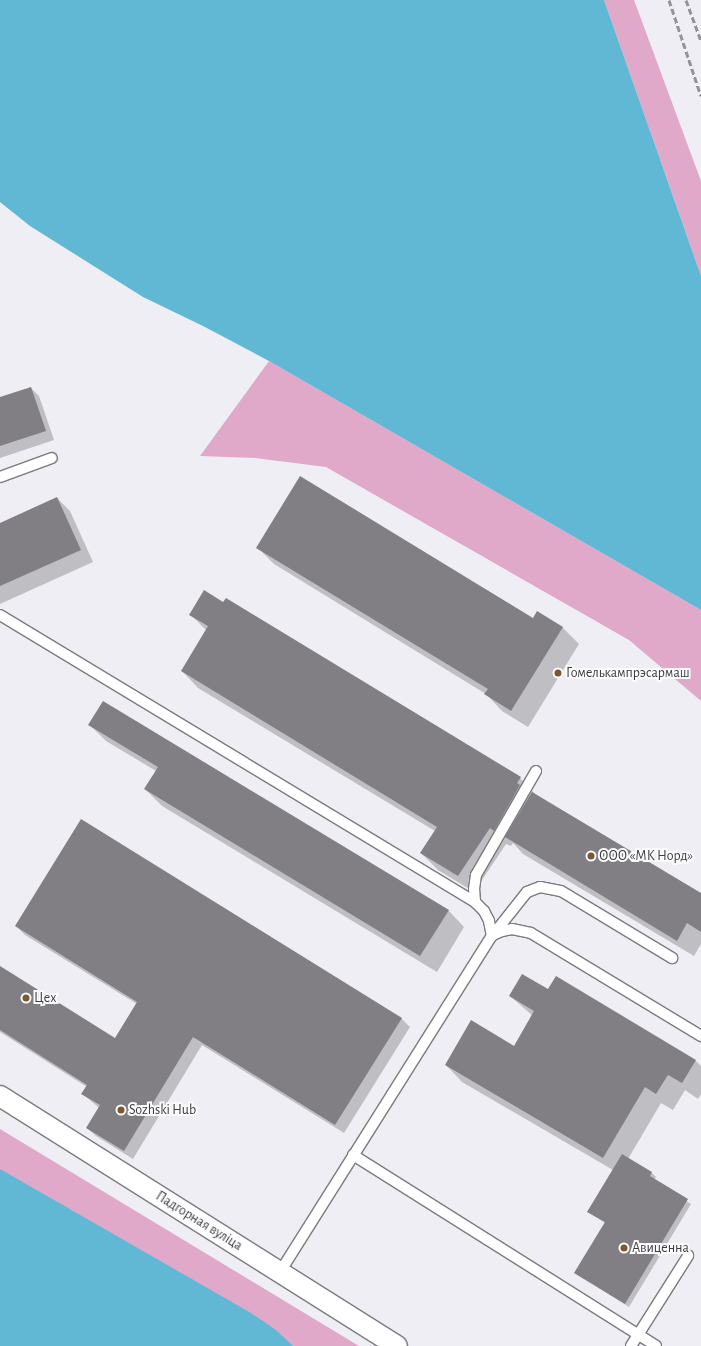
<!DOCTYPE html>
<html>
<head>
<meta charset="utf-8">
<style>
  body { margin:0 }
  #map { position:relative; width:701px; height:1346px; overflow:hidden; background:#eeeef4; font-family:"Alegreya Sans",sans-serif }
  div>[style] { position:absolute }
  .green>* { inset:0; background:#e0a9ca }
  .water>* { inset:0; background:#60b8d5 }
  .shadow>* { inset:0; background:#0003 }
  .building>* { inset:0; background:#827f84 }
  .roads { filter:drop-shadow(1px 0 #7a7a80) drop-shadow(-1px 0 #7a7a80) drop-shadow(0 1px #7a7a80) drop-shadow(0 -1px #7a7a80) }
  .lane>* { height:10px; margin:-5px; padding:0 5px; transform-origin:5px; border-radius:5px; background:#fff }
  .street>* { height:20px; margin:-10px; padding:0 10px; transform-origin:10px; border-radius:10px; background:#fff }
  .rail>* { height:3px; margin-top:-1.5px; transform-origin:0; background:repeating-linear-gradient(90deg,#939397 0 6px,transparent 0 9px) }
  .dots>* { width:11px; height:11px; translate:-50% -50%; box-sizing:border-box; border:2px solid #fcfcfe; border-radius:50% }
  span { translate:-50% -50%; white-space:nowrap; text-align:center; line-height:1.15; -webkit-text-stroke:4px #fcfcfe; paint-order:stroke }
  .poi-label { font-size:14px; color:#3c3d3f }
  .left { translate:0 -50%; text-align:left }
  .street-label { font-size:14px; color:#3c3d3f }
</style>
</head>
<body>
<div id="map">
  <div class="green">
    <div style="clip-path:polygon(604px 0,634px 0,701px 181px,701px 276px)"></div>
    <div style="clip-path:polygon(269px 361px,701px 610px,701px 701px,629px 640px,326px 467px,255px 458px,200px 456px)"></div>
    <div style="clip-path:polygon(0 1129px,359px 1346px,0 1346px)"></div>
  </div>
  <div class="water">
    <div style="clip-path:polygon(0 0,604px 0,701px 276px,701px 610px,269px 361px,203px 326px,143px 297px,30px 226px,0 202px)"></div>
    <div style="clip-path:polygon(0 1169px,251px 1313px,276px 1330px,293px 1346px,0 1346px)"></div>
  </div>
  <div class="shadow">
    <div style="clip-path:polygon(31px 388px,39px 396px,54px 440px,0 458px,0 398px)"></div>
    <div style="clip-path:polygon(57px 498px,70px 511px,93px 562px,0 604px,0 524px)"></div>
    <div style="clip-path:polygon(258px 548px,562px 627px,579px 644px,528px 727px,502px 711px,486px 694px,274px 564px)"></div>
    <div style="clip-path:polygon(191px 615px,520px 778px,536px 795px,701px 894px,701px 944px,694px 956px,523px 854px,513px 843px,511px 846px,506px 844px,474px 892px,438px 870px,421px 853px,435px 831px,198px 688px,182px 671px,207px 631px)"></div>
    <div style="clip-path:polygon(90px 725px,448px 910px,464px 927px,437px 972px,162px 806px,145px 789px,156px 771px,106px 741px)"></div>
    <div style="clip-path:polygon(16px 926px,401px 1018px,410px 1027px,344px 1133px,202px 1045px,133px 1159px,96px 1136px,87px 1128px,99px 1108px,83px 1094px,87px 1087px,0 1032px,0 967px,116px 1040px,137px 1004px,25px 935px)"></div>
    <div style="clip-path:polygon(548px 991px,695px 1060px,701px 1066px,701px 1094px,698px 1099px,685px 1090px,673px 1110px,661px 1103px,628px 1159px,652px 1173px,656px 1177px,654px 1180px,691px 1204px,629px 1307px,575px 1273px,605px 1223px,588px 1212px,613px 1170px,462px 1082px,446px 1065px,515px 1047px,533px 1016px,510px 996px)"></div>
  </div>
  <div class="building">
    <div style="clip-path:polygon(31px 387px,46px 431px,0 446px,0 397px)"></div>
    <div style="clip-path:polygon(300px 476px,533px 618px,537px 611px,563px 627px,511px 711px,484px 694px,488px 689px,256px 548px)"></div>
    <div style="clip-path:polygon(57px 497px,81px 550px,0 586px,0 523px)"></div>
    <div style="clip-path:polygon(204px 590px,223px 602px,226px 598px,521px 777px,517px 783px,520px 785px,494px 831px,490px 828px,458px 876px,420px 853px,437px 827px,181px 671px,208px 626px,189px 615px)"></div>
    <div style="clip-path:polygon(103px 701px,449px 910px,420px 956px,144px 789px,158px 767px,88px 725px)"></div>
    <div style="clip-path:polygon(532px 792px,701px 893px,701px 932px,687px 923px,677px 941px,505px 837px)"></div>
    <div style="clip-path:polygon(81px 819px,402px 1018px,335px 1125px,193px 1037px,124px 1151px,86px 1128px,100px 1105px,81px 1094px,87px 1085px,0 1030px,0 966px,115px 1038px,137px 1002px,15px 926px)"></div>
    <div style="clip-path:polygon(522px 974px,548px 989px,556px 976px,696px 1060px,682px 1083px,668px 1075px,656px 1094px,645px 1087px,603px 1158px,445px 1065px,471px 1020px,514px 1046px,534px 1011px,509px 996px)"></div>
    <div style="clip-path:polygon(622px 1154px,652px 1172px,650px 1176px,688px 1199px,625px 1304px,574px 1273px,605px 1222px,587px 1212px)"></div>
  </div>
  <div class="roads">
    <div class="lane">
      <div style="left:0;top:477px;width:55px;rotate:-20.1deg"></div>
      <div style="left:0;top:615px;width:555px;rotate:31.14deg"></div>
      <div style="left:475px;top:902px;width:13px;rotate:45deg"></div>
      <div style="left:484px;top:911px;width:11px;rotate:63deg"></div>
      <div style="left:489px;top:921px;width:15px;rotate:79deg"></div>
      <div style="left:475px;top:902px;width:13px;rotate:-94deg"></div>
      <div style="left:474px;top:889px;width:14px;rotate:-82deg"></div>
      <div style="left:476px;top:875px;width:120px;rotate:-60deg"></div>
      <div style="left:493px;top:935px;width:10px;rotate:-24deg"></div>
      <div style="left:502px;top:931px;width:10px;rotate:-11deg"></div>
      <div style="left:512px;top:929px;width:19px;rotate:12deg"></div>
      <div style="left:531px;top:933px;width:199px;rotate:31.2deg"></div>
      <div style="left:353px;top:1155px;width:358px;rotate:32.2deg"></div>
      <div style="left:280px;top:1272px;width:397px;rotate:-57.8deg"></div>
      <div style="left:492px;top:936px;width:56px;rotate:-51.5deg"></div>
      <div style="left:527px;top:892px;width:14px;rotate:-21deg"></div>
      <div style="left:540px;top:887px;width:21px;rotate:11deg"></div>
      <div style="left:561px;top:891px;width:130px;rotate:31.1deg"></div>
      <div style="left:631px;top:1346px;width:107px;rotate:-57.7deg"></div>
    </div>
    <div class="street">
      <div style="left:0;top:1096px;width:469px;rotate:32.2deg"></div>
    </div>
  </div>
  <div class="rail">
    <div style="left:669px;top:0;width:101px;rotate:71.6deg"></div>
    <div style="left:686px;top:0;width:44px;rotate:69.9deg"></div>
  </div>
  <div class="dots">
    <div style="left:558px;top:673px;background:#79592f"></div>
    <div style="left:591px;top:856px;background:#79592f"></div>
    <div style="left:26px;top:998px;background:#79592f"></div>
    <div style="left:121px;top:1110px;background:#79592f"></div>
    <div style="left:624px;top:1248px;background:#79592f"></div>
  </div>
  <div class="poi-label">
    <span class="left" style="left:566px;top:673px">Гомелькампрэсармаш</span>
    <span class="left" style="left:599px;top:856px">ООО «МК Норд»</span>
    <span class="left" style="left:34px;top:998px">Цех</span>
    <span class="left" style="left:129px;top:1110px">Sozhski Hub</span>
    <span class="left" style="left:632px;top:1248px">Авиценна</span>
  </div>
  <div class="street-label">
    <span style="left:199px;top:1221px;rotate:32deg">Падгорная вуліца</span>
  </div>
</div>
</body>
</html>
